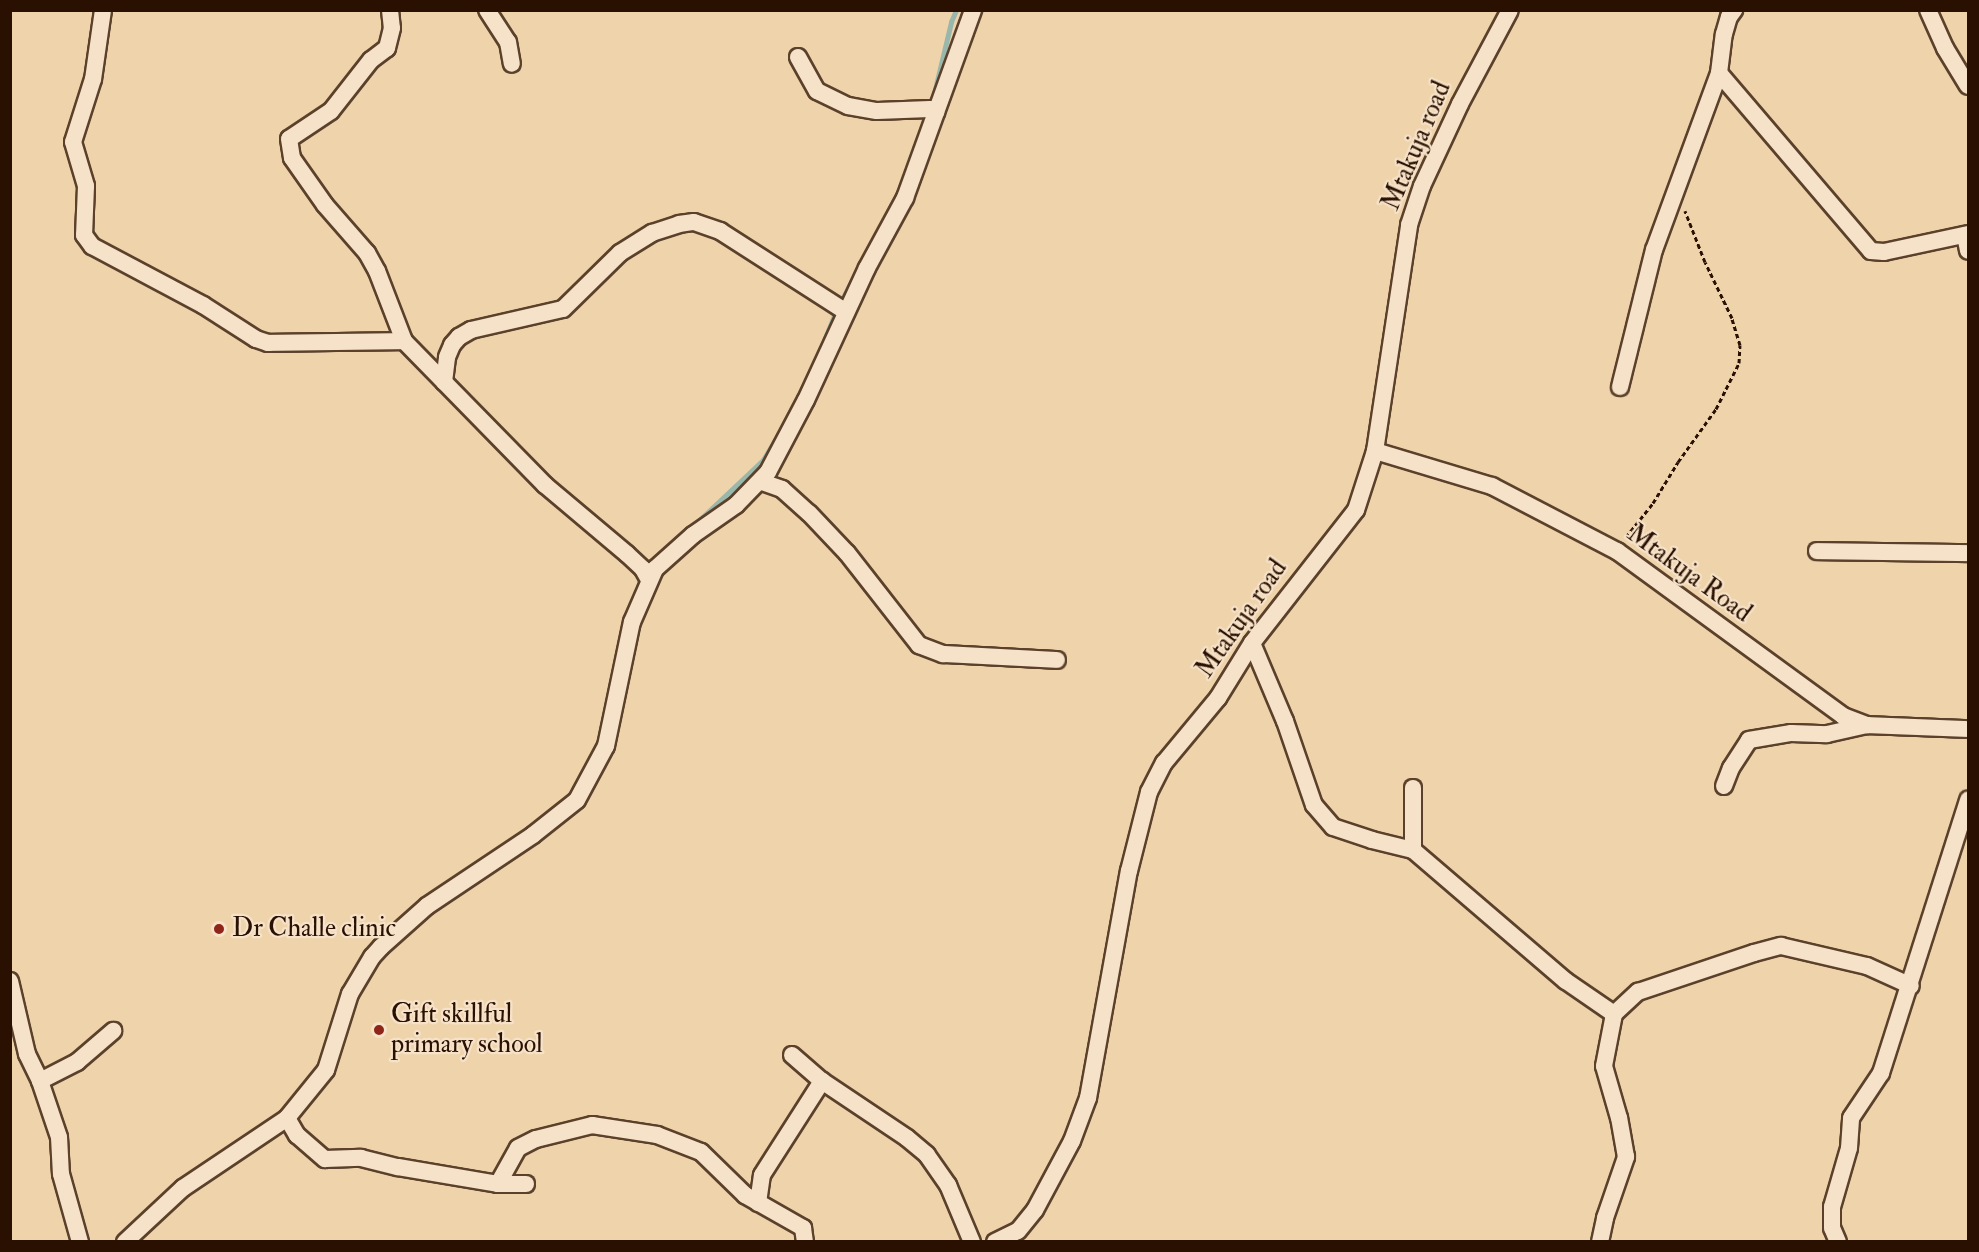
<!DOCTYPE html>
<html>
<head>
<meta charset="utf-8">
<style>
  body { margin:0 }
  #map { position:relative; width:1979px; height:1252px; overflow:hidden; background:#efd3ab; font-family:"IM FELL Double Pica",serif }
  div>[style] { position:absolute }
  .stream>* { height:4.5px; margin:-2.25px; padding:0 2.25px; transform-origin:2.25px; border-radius:2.25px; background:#9ab7ac }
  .path>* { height:3px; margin-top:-1.5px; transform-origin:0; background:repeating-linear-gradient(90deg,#2a1000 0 4.5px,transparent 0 7.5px) }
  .roads { filter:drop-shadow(2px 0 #5b412b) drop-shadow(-2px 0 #5b412b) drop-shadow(0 2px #5b412b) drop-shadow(0 -2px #5b412b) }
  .minor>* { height:16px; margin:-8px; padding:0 8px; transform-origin:8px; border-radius:8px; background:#f5e2c8 }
  .dots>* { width:16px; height:16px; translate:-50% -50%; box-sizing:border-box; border:3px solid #f5e2c8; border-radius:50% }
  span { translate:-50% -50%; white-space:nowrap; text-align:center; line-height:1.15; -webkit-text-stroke:4.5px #f5e2c8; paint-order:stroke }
  .street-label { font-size:26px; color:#2a1000 }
  .poi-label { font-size:26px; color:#2a1000 }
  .left { translate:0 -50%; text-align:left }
  .frame { position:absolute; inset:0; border:12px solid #2a1000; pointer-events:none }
</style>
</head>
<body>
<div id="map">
  <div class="stream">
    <div style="left:932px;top:102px;width:82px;rotate:-76.6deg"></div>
    <div style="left:951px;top:22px;width:13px;rotate:-67deg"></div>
    <div style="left:889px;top:210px;width:24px;rotate:-62deg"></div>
    <div style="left:840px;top:303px;width:36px;rotate:-62deg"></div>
    <div style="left:819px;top:353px;width:45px;rotate:-68deg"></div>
    <div style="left:692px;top:527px;width:98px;rotate:-43.3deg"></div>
    <div style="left:763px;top:460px;width:35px;rotate:-59deg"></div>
    <div style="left:636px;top:594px;width:19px;rotate:-74deg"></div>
    <div style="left:373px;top:945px;width:13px;rotate:-61deg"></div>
    <div style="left:379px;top:934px;width:27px;rotate:-34deg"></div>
  </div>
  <div class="path">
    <div style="left:1626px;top:537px;width:43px;rotate:-51.5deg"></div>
    <div style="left:1653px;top:503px;width:48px;rotate:-58.6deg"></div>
    <div style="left:1678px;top:462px;width:65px;rotate:-54.4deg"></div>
    <div style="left:1716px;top:409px;width:51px;rotate:-63.4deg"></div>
    <div style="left:1739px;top:363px;width:18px;rotate:-87deg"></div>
    <div style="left:1740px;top:345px;width:28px;rotate:-107deg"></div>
    <div style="left:1732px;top:318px;width:62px;rotate:-115.7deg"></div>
    <div style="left:1705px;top:262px;width:55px;rotate:-111.4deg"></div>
  </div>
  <div class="roads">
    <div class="minor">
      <div style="left:103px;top:10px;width:70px;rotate:98.2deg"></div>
      <div style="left:93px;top:79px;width:66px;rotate:107.6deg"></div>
      <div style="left:73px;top:142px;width:46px;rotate:73.5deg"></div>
      <div style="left:86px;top:186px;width:49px;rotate:92.3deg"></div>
      <div style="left:84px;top:235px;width:14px;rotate:54deg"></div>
      <div style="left:92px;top:246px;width:126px;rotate:28deg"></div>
      <div style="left:203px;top:305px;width:63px;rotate:32.7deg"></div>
      <div style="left:256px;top:339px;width:13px;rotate:18deg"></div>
      <div style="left:268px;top:343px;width:136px;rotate:-0.8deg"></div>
      <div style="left:390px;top:10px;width:18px;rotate:84deg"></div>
      <div style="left:392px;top:28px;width:21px;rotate:104deg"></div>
      <div style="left:387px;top:48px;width:20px;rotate:143deg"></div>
      <div style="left:371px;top:60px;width:65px;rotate:128.1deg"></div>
      <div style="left:331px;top:111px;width:50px;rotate:146.3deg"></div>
      <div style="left:289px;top:139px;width:19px;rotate:81deg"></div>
      <div style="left:292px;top:158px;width:57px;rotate:54.9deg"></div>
      <div style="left:325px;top:205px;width:64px;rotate:48.8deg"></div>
      <div style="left:367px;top:253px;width:21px;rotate:61deg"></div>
      <div style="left:377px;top:271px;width:75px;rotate:68.9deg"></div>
      <div style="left:404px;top:341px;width:202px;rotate:45.6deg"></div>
      <div style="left:545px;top:485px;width:107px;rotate:40.1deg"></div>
      <div style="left:627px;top:554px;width:22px;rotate:43deg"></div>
      <div style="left:643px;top:569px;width:13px;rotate:61deg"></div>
      <div style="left:487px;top:10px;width:38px;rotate:57deg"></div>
      <div style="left:508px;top:42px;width:22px;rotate:80deg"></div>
      <div style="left:1928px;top:10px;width:42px;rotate:65.9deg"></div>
      <div style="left:1945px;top:48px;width:44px;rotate:58.8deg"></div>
      <div style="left:798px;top:57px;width:39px;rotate:61deg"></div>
      <div style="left:817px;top:91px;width:34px;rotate:26deg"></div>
      <div style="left:848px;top:106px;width:29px;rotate:10deg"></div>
      <div style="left:877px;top:111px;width:53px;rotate:-2.2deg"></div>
      <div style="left:930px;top:109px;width:7px;rotate:27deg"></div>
      <div style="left:1719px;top:73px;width:234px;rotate:49.5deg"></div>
      <div style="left:1871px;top:251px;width:13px;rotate:4deg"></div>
      <div style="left:1884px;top:252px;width:86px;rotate:-12.1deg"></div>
      <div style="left:1965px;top:235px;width:16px;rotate:79deg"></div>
      <div style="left:444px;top:382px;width:25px;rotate:-83deg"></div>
      <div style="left:447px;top:357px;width:13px;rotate:-67deg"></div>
      <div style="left:452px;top:345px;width:11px;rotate:-49deg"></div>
      <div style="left:459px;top:337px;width:14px;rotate:-30deg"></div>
      <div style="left:471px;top:330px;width:94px;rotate:-12.9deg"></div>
      <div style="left:563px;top:309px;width:80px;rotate:-44.5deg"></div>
      <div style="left:620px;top:253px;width:38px;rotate:-32deg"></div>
      <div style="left:652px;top:233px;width:28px;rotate:-18deg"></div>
      <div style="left:679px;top:224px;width:15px;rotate:-8deg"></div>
      <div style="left:694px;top:222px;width:28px;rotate:19deg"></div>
      <div style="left:720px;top:231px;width:150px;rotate:32.7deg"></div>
      <div style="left:1620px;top:387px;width:141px;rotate:-76.1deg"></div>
      <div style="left:1654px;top:250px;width:189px;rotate:-69.8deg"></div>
      <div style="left:1719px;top:73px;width:39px;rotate:-83deg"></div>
      <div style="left:1724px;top:34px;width:18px;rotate:-74deg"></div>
      <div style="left:1729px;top:17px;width:9px;rotate:-54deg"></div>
      <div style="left:1375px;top:451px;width:122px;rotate:16.7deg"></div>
      <div style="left:1492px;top:486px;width:141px;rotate:27.5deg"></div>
      <div style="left:1617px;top:551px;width:280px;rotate:36.1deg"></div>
      <div style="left:1843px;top:716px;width:26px;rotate:21deg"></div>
      <div style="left:1867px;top:725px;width:101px;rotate:2.3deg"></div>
      <div style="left:762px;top:482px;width:21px;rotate:19deg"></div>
      <div style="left:782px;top:489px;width:36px;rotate:42deg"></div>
      <div style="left:809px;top:513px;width:55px;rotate:46.5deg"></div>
      <div style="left:847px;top:553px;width:117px;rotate:52deg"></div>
      <div style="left:919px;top:645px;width:26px;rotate:21deg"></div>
      <div style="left:943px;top:654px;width:114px;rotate:3deg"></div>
      <div style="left:1817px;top:551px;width:151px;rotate:0.8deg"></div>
      <div style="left:1252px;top:643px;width:85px;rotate:67.1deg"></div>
      <div style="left:1285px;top:721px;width:89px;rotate:71deg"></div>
      <div style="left:1314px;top:805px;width:29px;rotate:49deg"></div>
      <div style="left:1333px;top:827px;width:41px;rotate:18.4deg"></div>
      <div style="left:1372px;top:840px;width:42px;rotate:13.7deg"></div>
      <div style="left:1413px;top:850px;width:201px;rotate:40.6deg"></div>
      <div style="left:1566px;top:981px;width:58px;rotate:34.5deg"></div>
      <div style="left:1724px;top:786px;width:19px;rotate:-69deg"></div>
      <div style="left:1731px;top:768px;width:33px;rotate:-57deg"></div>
      <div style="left:1749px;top:740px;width:43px;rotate:-9.5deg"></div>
      <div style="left:1791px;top:733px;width:36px;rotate:2deg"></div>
      <div style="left:1827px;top:734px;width:41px;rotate:-12.7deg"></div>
      <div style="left:1413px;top:788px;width:62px;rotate:90deg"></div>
      <div style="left:10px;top:981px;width:75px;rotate:76.9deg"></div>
      <div style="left:27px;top:1054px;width:30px;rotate:64deg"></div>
      <div style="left:40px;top:1081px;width:59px;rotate:71.3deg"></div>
      <div style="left:59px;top:1137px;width:37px;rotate:87deg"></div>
      <div style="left:61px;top:1174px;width:71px;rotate:74.4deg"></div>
      <div style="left:792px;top:1055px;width:40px;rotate:41deg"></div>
      <div style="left:822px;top:1081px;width:102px;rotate:33.8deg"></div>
      <div style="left:907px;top:1138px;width:26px;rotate:40deg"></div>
      <div style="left:927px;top:1155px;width:37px;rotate:55deg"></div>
      <div style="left:948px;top:1185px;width:62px;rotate:67.2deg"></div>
      <div style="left:40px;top:1081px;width:42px;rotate:-27.2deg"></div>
      <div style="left:77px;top:1062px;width:48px;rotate:-40.7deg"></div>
      <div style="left:287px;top:1118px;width:20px;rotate:60deg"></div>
      <div style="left:297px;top:1135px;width:37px;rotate:41deg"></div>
      <div style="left:325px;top:1159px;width:36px;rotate:-2deg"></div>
      <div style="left:361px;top:1158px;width:38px;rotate:14deg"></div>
      <div style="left:398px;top:1167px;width:101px;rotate:9.6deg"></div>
      <div style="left:498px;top:1184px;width:28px"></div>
      <div style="left:498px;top:1184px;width:41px;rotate:-60.9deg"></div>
      <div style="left:518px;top:1148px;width:20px;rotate:-27deg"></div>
      <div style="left:536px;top:1139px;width:58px;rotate:-14deg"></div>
      <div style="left:592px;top:1125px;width:66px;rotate:8.7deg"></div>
      <div style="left:657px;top:1135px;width:47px;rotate:21.1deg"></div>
      <div style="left:701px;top:1152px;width:62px;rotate:44.3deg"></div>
      <div style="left:745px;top:1195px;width:67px;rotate:29.6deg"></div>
      <div style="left:803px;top:1228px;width:14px;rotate:82deg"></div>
      <div style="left:758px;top:1203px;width:28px;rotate:-82deg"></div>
      <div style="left:762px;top:1175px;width:112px;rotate:-57.4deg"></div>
      <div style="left:125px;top:1242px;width:79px;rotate:-43deg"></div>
      <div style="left:183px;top:1188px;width:125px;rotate:-33.9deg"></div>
      <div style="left:287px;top:1118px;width:62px;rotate:-50.9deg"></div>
      <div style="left:326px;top:1070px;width:80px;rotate:-72.5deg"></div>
      <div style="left:350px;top:994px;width:43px;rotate:-59.3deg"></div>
      <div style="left:372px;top:957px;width:13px;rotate:-48deg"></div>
      <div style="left:381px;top:947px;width:62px;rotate:-41.7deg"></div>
      <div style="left:427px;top:906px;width:128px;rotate:-33.8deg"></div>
      <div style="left:533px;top:835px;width:56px;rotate:-38.5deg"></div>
      <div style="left:577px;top:800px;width:61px;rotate:-61.8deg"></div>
      <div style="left:606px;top:746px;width:127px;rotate:-78.2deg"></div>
      <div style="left:632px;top:622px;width:58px;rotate:-66.5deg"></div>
      <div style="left:655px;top:569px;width:51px;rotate:-41.8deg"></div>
      <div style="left:693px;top:535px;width:52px;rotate:-34.9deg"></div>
      <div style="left:736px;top:505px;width:46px;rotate:-45.9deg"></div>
      <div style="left:768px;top:472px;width:81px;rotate:-62.2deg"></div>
      <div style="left:806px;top:400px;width:145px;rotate:-65.2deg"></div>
      <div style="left:867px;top:268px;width:80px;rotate:-61.5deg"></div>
      <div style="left:905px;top:198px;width:200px;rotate:-70.1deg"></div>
      <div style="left:995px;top:1242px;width:25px;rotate:-26deg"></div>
      <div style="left:1018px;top:1231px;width:27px;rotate:-51deg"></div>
      <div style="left:1035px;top:1210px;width:78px;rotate:-61.8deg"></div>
      <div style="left:1072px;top:1141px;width:46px;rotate:-69.6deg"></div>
      <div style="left:1088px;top:1098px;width:231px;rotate:-79.8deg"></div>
      <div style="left:1129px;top:871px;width:81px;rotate:-75.8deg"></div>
      <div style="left:1149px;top:792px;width:33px;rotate:-63deg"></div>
      <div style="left:1164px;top:763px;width:85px;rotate:-50.3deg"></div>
      <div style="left:1218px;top:698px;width:65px;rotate:-58.3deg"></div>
      <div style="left:1252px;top:643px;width:169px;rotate:-52deg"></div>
      <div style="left:1356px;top:510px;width:62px;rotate:-72.1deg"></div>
      <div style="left:1375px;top:451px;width:229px;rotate:-81.4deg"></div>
      <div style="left:1409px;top:225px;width:41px;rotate:-71.6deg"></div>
      <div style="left:1422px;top:186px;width:90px;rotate:-65.1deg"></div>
      <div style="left:1460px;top:104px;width:106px;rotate:-62deg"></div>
      <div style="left:1600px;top:1242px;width:25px;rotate:-78deg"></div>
      <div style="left:1605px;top:1218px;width:65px;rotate:-71deg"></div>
      <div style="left:1626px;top:1157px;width:40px;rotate:-100deg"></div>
      <div style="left:1619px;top:1118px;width:54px;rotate:-106.1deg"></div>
      <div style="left:1604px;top:1066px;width:53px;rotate:-79.1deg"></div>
      <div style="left:1614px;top:1014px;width:33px;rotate:-43deg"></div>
      <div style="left:1638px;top:992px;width:122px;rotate:-18.6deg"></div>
      <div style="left:1754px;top:953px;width:28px;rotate:-15deg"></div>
      <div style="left:1781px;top:946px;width:88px;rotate:13.1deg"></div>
      <div style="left:1867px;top:966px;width:48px;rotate:24.4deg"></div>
      <div style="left:1838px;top:1242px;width:15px;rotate:-113deg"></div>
      <div style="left:1832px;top:1228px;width:21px;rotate:-90deg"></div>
      <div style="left:1832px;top:1207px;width:61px;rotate:-73.9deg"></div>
      <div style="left:1849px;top:1148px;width:30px;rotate:-86deg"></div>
      <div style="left:1851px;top:1118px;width:54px;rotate:-56.3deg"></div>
      <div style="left:1881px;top:1073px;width:287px;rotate:-72.3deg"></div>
    </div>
  </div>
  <div class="dots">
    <div style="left:219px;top:929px;background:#8f2418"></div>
    <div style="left:379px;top:1030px;background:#8f2418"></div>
  </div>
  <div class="street-label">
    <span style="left:1417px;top:146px;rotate:-67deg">Mtakuja road</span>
    <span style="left:1689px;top:574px;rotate:36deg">Mtakuja Road</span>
    <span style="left:1242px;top:619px;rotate:-55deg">Mtakuja road</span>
  </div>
  <div class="poi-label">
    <span class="left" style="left:232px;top:929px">Dr Challe clinic</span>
    <span class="left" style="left:391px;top:1030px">Gift skillful<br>primary school</span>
  </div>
  <div class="frame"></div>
</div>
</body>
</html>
